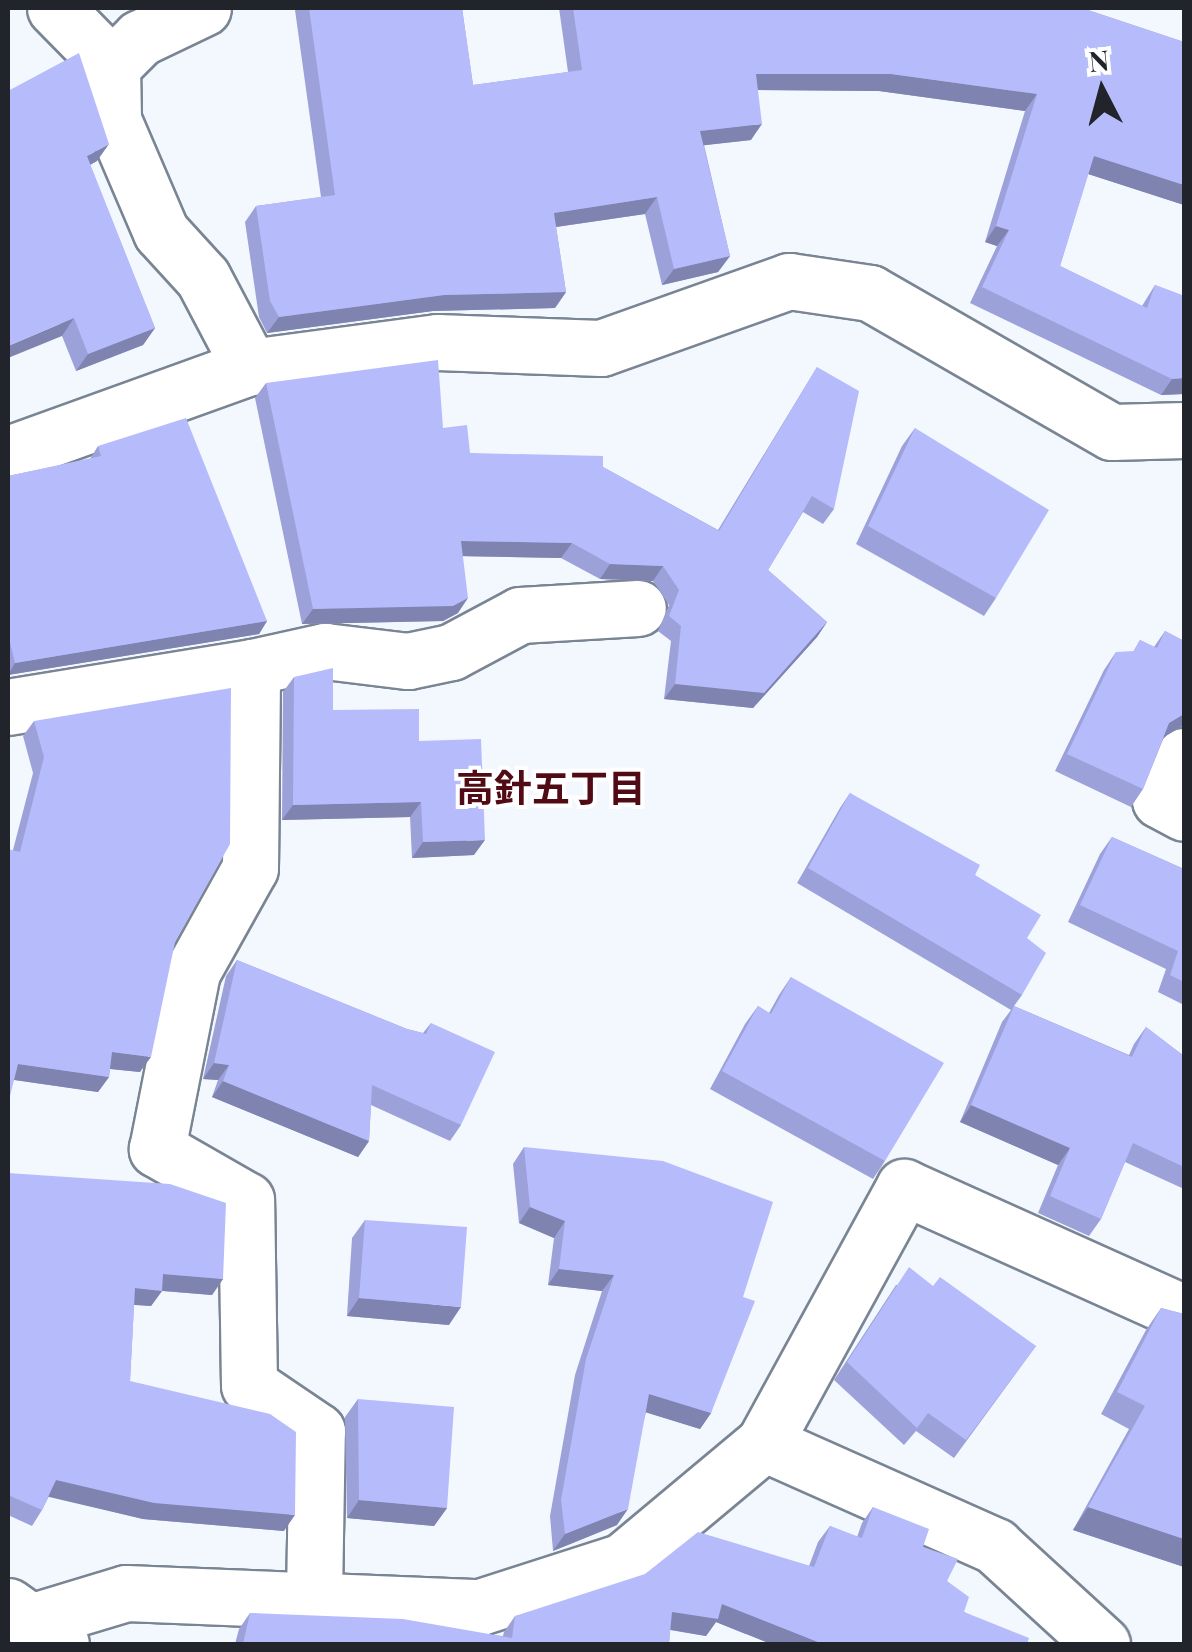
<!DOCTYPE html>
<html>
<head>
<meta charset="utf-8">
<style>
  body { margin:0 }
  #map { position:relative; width:1192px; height:1652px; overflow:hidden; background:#f3f8ff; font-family:"Playfair Display","Noto Sans JP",serif }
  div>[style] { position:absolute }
  .roads { filter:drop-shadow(2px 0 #7a8594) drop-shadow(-2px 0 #7a8594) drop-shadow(0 2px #7a8594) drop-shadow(0 -2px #7a8594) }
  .street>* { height:55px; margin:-27.5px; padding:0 27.5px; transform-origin:27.5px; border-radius:27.5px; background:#fff }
  .secondary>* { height:55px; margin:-27.5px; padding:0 27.5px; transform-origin:27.5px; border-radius:27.5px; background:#fff }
  .wall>* { inset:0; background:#9da1d9 }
  .shaded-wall>* { inset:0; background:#7f83b0 }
  .building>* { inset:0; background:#b6bbfc }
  span { translate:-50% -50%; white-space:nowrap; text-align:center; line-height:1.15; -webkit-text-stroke:8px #fff; paint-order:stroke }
  .neighbourhood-label { font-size:38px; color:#510b15; font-weight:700 }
  .frame { position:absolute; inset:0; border:10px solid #21252b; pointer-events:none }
  .north { position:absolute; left:1052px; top:40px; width:100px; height:100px; -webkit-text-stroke:8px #fff; paint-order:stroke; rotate:354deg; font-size:28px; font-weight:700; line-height:40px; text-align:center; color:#21252b }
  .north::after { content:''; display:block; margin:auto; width:35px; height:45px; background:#21252b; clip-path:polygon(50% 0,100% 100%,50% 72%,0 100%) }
</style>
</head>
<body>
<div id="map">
  <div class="roads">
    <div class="street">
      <div style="left:55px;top:8px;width:81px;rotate:45.5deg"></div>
      <div style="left:203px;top:8px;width:70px;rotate:154.5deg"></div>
      <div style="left:140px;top:38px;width:40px;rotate:135deg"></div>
      <div style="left:112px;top:66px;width:54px;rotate:88.9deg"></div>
      <div style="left:113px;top:120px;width:122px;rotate:66.8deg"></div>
      <div style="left:161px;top:232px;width:62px;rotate:47.6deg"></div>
      <div style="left:203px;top:278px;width:101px;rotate:62.2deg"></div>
      <div style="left:8px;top:454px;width:257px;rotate:-19.8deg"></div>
      <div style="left:250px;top:367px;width:189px;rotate:-7.6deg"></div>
      <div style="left:437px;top:342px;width:164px;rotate:2.1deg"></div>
      <div style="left:601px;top:348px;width:200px;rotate:-19.6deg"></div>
      <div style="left:789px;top:281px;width:82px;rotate:8.4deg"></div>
      <div style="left:870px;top:293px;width:279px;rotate:29.9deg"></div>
      <div style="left:1112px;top:432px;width:72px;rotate:-1.6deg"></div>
      <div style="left:8px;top:707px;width:247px;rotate:-9.3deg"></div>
      <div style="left:1184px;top:756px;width:50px;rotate:118.6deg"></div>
      <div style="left:1160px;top:800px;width:27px;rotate:28deg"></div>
      <div style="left:764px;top:1443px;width:253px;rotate:24deg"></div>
      <div style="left:995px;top:1546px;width:145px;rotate:42.5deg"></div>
      <div style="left:314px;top:1595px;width:164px;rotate:-89deg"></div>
      <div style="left:317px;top:1431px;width:82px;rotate:-145.9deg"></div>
      <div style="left:249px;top:1385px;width:185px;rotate:-90.9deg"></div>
      <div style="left:246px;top:1200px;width:103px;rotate:-150.2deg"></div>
      <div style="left:157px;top:1149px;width:180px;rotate:-78.8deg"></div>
      <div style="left:192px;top:972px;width:119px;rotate:-60.9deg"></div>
      <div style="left:250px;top:868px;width:201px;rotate:-89.4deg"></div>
      <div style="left:252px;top:667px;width:75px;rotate:-12.4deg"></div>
      <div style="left:325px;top:651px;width:84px;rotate:6.9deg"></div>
      <div style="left:408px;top:661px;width:44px;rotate:-11.8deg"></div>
      <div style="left:451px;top:652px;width:78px;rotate:-28.2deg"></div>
      <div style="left:520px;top:615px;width:118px;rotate:-3.4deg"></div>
      <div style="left:30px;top:1622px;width:100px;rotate:-16.8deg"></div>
      <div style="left:126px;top:1593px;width:354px;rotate:2.3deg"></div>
      <div style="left:480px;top:1607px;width:150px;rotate:-17.8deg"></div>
      <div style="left:623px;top:1561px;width:184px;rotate:-39.9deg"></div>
      <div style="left:764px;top:1443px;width:292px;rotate:-61.3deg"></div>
      <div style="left:904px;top:1187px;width:307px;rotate:24.2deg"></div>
    </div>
    <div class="secondary">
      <div style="left:8px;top:1606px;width:65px;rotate:35.6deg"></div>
    </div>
  </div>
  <div class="wall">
    <div style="clip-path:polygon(297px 8px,462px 8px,473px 85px,568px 72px,559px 8px,1082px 8px,1184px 42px,1184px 205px,1088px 174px,1060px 266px,1142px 306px,1155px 285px,1184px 296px,1184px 394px,1161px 395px,970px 303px,997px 246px,985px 242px,1025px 111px,879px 91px,758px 90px,751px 140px,704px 145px,730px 256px,718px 272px,662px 285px,645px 214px,556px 227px,566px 292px,555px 308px,433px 311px,267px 333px,259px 317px,245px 222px,256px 206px,321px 197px,295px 10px)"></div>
    <div style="clip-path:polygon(8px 91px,97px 161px,90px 165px,155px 328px,143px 345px,76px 371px,62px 336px)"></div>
    <div style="clip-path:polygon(817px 367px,834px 509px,823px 524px,803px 512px,768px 570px,827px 622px,817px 637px,753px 708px,664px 699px,671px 641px,658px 631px,669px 605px,653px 581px,600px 579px,561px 558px,463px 556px,458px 613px,443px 621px,302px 624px,255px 398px,266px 383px,443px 428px,470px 453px,603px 467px,718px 530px)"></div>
    <div style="clip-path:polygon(915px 428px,996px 598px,984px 616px,856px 544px,902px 446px)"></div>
    <div style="clip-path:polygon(98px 446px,267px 621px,259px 634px,8px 675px,8px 476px,90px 459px)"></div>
    <div style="clip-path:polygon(1165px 631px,1184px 641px,1184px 725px,1164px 737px,1143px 789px,1131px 807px,1055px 771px,1104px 670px,1116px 652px,1133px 652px,1140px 640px,1154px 647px)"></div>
    <div style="clip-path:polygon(294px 677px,333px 710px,419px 741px,474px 855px,412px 858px,410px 817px,282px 820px,283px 692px)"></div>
    <div style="clip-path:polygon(34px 721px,175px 942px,140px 1072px,110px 1069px,109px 1077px,98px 1092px,14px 1080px,13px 850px,33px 773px,23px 736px)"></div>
    <div style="clip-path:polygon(850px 793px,975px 875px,1027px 938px,1022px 995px,1014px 1006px,1129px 1055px,1134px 1044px,1146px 1027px,1184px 1056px,1184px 1189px,1125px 1162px,1101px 1219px,1089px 1236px,1038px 1213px,1058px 1165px,960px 1122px,1002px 1022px,1011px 1010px,797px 883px,840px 808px)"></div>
    <div style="clip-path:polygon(1112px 837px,1184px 869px,1184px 1005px,1158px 992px,1166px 969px,1068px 922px,1100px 854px)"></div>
    <div style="clip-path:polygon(237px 960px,407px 1029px,423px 1033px,431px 1023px,461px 1125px,450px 1141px,371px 1105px,369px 1141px,358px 1157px,212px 1097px,218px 1080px,203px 1079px,226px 976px)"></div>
    <div style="clip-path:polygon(791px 977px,885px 1161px,873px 1179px,710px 1089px,745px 1024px,758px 1006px,769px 1013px,779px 995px)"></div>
    <div style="clip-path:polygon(524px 1147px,743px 1297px,711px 1413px,700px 1429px,646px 1412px,617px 1525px,553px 1551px,550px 1516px,575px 1375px,602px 1291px,548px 1285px,554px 1238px,519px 1223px,513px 1164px)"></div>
    <div style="clip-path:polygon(8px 1173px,223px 1279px,212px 1295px,162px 1291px,151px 1306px,134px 1305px,130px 1381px,284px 1531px,143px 1519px,49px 1496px,42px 1510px,32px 1526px,8px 1515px)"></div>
    <div style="clip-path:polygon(365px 1220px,449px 1325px,347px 1316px,352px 1238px)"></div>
    <div style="clip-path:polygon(896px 1285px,933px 1286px,1036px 1346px,954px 1458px,916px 1431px,904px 1445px,834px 1380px)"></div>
    <div style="clip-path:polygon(1161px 1308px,1184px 1314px,1184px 1567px,1073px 1530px,1129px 1429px,1101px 1414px,1146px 1330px)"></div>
    <div style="clip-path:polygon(358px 1399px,447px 1508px,434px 1526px,347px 1518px,345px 1417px)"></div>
    <div style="clip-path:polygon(873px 1507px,923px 1547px,947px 1581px,964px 1612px,1027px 1644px,771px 1644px,716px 1622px,706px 1636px,670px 1630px,669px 1644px,235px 1644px,239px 1629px,250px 1613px,503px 1636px,504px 1632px,515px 1616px,809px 1566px,818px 1542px,830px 1526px,857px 1537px,862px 1523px)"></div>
  </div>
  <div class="shaded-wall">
    <div style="clip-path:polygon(756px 74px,891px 74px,1037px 94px,1025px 111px,879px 91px,745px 90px)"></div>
    <div style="clip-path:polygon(762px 124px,751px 140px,689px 147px,700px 131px)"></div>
    <div style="clip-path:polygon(109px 144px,97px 161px,75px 173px,87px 156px)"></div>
    <div style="clip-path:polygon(1094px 156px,1184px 185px,1184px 205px,1082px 172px)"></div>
    <div style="clip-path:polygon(657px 197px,645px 214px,542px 229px,554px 213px)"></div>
    <div style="clip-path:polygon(996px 226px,1009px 230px,997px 246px,985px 242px)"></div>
    <div style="clip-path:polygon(730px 256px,718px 272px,662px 285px,674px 269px)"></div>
    <div style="clip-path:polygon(566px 292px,555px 308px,433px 311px,267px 333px,279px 317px,444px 295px)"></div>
    <div style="clip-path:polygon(74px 318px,62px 336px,8px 358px,8px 346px)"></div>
    <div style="clip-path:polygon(155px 328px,143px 345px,76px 371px,88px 354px)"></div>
    <div style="clip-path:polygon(1184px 378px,1184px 394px,1161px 395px,1172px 379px)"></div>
    <div style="clip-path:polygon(461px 541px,572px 543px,561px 558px,451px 556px)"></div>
    <div style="clip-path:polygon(610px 564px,663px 566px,653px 581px,600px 579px)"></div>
    <div style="clip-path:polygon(468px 598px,458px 613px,443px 621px,302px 624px,313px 609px)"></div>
    <div style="clip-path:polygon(267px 621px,259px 634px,8px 675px,15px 663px)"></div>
    <div style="clip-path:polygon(827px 622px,817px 637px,753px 708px,664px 699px,675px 684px)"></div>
    <div style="clip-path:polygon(1184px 714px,1184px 725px,1157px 741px,1169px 723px)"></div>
    <div style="clip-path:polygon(421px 802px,410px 817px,282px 820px,293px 805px)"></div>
    <div style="clip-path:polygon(485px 840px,474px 855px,412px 858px,423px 842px)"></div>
    <div style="clip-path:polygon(112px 1052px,151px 1057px,140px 1072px,101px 1068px)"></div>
    <div style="clip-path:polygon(214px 1063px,229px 1065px,218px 1080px,203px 1079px)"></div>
    <div style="clip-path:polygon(18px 1064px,109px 1077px,98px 1092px,8px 1079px)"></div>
    <div style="clip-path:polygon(223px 1081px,369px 1141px,358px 1157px,212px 1097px)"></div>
    <div style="clip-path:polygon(971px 1105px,1070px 1148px,1058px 1165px,960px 1122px)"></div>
    <div style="clip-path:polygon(530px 1207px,565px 1221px,554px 1238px,519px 1223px)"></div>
    <div style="clip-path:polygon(559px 1269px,614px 1275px,602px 1291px,548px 1285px)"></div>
    <div style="clip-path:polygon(163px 1274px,223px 1279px,212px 1295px,152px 1290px)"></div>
    <div style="clip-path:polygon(135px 1288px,162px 1291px,151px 1306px,124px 1304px)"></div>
    <div style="clip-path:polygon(359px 1298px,461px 1307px,449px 1325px,347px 1316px)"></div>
    <div style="clip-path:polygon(649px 1394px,711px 1413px,700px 1429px,638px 1410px)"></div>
    <div style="clip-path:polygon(56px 1480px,295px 1515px,284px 1531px,143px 1519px,45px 1496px)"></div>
    <div style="clip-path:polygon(359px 1500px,447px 1508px,434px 1526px,347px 1518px)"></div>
    <div style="clip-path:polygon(1088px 1507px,1184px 1539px,1184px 1567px,1073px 1530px)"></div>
    <div style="clip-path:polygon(628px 1509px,617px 1525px,553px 1551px,565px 1534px)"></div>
    <div style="clip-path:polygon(722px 1604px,823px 1644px,771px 1644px,716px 1622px,706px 1636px,660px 1628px,672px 1612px)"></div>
  </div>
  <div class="building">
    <div style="clip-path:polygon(309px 8px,462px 8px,473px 85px,582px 70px,573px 8px,1082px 8px,1184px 42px,1184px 185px,1094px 156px,1060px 266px,1147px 308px,1155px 285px,1184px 296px,1184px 378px,1172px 379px,982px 287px,1009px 230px,996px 226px,1037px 94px,891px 74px,756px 74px,762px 124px,700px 131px,730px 256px,674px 269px,657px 197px,554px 213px,566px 292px,444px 295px,279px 317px,270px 301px,256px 206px,335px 195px)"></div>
    <div style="clip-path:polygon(79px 53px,109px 144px,87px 156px,155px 328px,88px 354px,74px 318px,8px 346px,8px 91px)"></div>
    <div style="clip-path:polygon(438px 360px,443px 428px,467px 425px,470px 453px,603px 456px,603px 467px,719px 531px,817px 367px,859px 391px,834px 509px,812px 496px,768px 570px,827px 622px,764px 693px,675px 684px,681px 626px,669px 616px,679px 590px,663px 566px,610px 564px,572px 543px,461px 541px,468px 598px,453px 606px,313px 609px,266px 383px)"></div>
    <div style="clip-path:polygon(186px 418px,267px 621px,15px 663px,8px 634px,8px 476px,101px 456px,98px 446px)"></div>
    <div style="clip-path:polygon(915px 428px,1049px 510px,996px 598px,868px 526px)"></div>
    <div style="clip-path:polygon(1165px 631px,1184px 641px,1184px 714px,1169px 723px,1143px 789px,1067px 754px,1116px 652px,1134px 651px,1140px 640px,1157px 648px)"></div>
    <div style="clip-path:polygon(333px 668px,333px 710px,419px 709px,419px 741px,481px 739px,485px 840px,423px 842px,421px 802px,293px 805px,294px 677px)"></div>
    <div style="clip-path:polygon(231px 688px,230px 844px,175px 942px,151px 1057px,112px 1052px,109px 1077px,18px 1064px,8px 1104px,8px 849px,20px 852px,44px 757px,34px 721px)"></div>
    <div style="clip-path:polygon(850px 793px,980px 865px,975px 875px,1041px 915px,1027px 938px,1046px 953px,1022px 995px,808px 868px)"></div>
    <div style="clip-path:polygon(1112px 837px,1184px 869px,1184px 982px,1170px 975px,1178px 951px,1080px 905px)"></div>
    <div style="clip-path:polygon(237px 960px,407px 1029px,426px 1034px,431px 1023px,495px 1052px,461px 1125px,372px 1085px,369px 1141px,223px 1081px,229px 1065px,214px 1063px)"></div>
    <div style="clip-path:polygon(791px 977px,944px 1063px,885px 1161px,722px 1071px,758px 1006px,771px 1014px)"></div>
    <div style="clip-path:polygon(1014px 1006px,1132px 1057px,1146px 1027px,1184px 1056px,1184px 1167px,1133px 1143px,1101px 1219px,1050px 1196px,1070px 1148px,971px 1105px)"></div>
    <div style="clip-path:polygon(524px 1147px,663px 1161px,773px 1202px,743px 1297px,755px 1301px,711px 1413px,649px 1394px,628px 1509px,565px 1534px,561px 1500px,586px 1359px,614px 1275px,559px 1269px,565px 1221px,530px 1207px)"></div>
    <div style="clip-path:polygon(8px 1173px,170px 1184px,226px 1203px,223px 1279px,163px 1274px,162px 1291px,135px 1288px,130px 1381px,270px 1414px,296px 1432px,295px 1515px,154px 1503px,56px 1480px,42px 1510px,8px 1495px)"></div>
    <div style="clip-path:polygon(365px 1220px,467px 1227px,461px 1307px,359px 1298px)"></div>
    <div style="clip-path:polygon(909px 1267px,933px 1286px,940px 1277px,1036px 1346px,966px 1440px,928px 1413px,917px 1428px,847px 1362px)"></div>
    <div style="clip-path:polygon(1161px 1308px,1184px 1314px,1184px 1539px,1088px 1507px,1145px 1406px,1117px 1392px)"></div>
    <div style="clip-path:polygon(358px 1399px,454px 1407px,447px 1508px,359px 1500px)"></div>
    <div style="clip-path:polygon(873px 1507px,929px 1529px,923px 1547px,958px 1559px,947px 1581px,969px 1597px,964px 1612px,1029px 1638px,1027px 1644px,823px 1644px,722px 1604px,718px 1619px,672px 1612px,669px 1644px,243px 1644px,250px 1613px,403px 1619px,512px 1638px,515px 1616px,645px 1574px,698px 1532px,814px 1567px,830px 1526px,862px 1538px)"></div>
  </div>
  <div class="neighbourhood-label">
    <span style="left:551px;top:787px">高針五丁目</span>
  </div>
  <div class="frame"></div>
  <div class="north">N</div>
</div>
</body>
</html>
